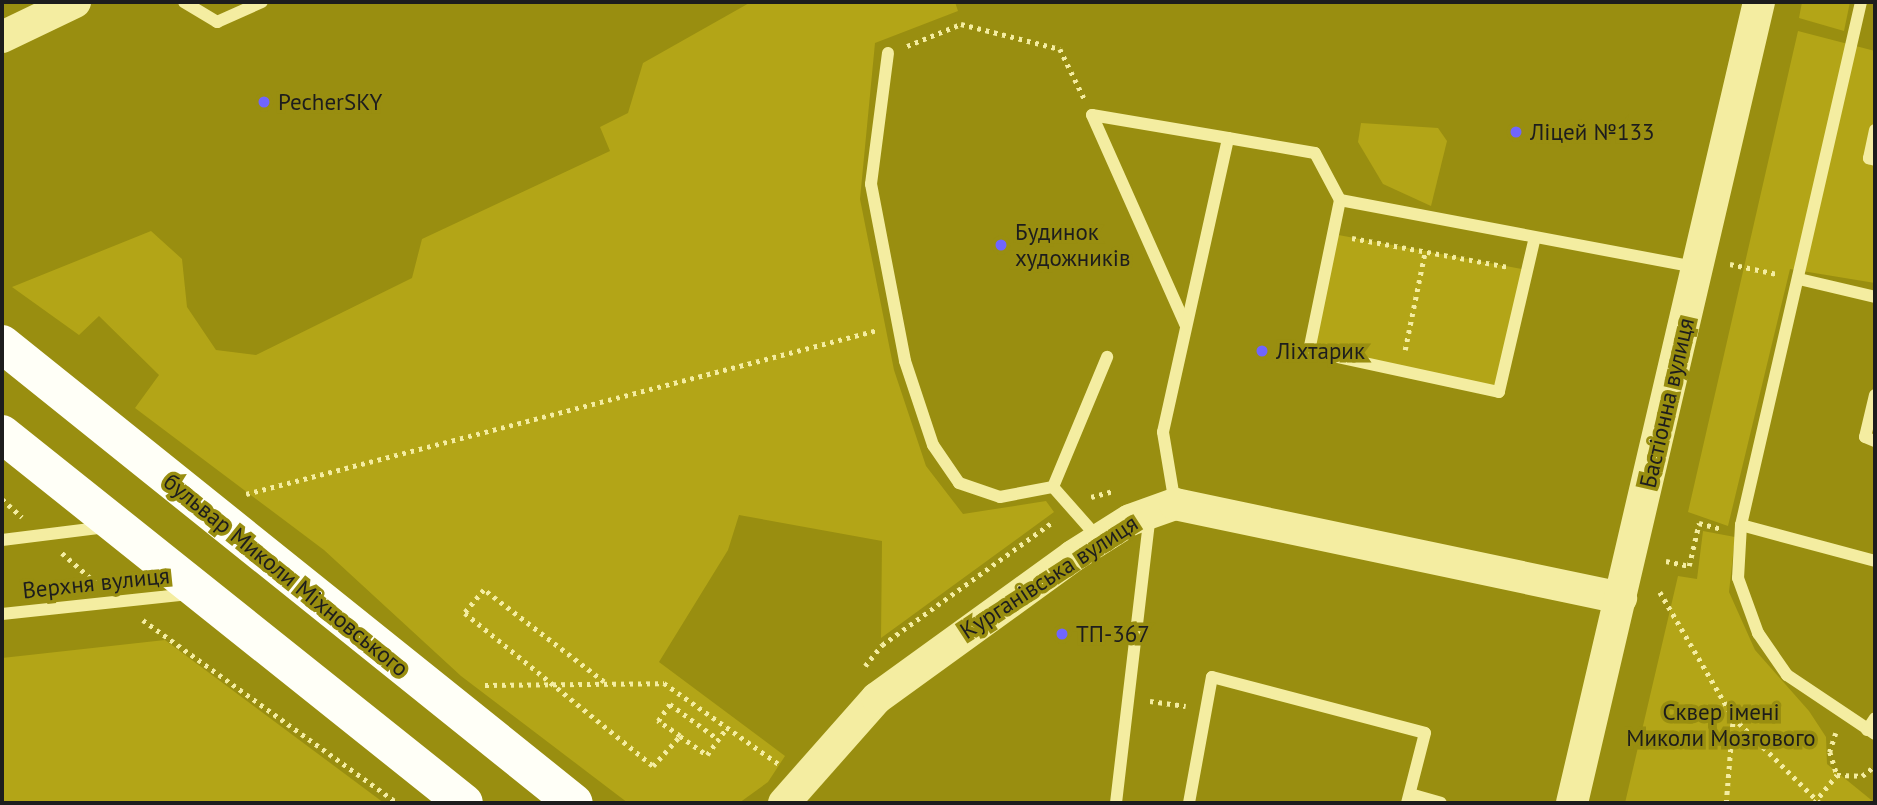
<!DOCTYPE html>
<html>
<head>
<meta charset="utf-8">
<style>
  body { margin:0 }
  #map { position:relative; width:1877px; height:805px; overflow:hidden; background:#998e10; font-family:"PT Sans",sans-serif }
  div>[style] { position:absolute }
  .green>* { inset:0; background:#b3a517 }
  .path>* { height:4.5px; margin-top:-2.25px; transform-origin:0; background:repeating-linear-gradient(90deg,#f4eda1 0 3.5px,transparent 0 8.5px) }
  .service>* { height:12px; margin:-6px; padding:0 6px; transform-origin:6px; border-radius:6px; background:#f4eda1 }
  .tertiary>* { height:32px; margin:-16px; padding:0 16px; transform-origin:16px; border-radius:16px; background:#f4eda1 }
  .trunk>* { height:38px; margin:-19px; padding:0 19px; transform-origin:19px; border-radius:19px; background:#fffff7 }
  .dots>* { width:19px; height:19px; translate:-50% -50%; box-sizing:border-box; border:4px solid #998e10; border-radius:50% }
  span { translate:-50% -50%; white-space:nowrap; text-align:center; line-height:1.15; -webkit-text-stroke:7px #998e10; paint-order:stroke }
  .poi-label { font-size:23px; color:#1d1d1d }
  .left { translate:0 -50%; text-align:left }
  .street-label { font-size:23px; color:#1d1d1d }
  .park-label { font-size:23px; color:#1d1d1a }
  .frame { position:absolute; inset:0; border:4px solid #1d1d1d; pointer-events:none }
</style>
</head>
<body>
<div id="map">
  <div class="green">
    <div style="clip-path:polygon(751px 2px,955px 2px,958px 11px,875px 43px,860px 199px,894px 370px,926px 466px,963px 514px,1046px 501px,1054px 512px,881px 638px,882px 541px,739px 515px,728px 550px,659px 662px,785px 756px,768px 782px,739px 803px,628px 803px,461px 676px,324px 550px,135px 408px,159px 375px,99px 316px,79px 335px,12px 287px,151px 231px,182px 259px,187px 307px,216px 350px,256px 355px,412px 278px,422px 239px,610px 151px,600px 127px,628px 113px,643px 63px)"></div>
    <div style="clip-path:polygon(1802px 2px,1850px 2px,1844px 31px,1799px 18px)"></div>
    <div style="clip-path:polygon(1798px 31px,1875px 51px,1875px 283px,1790px 269px,1728px 526px,1688px 512px)"></div>
    <div style="clip-path:polygon(1361px 123px,1438px 128px,1447px 141px,1431px 206px,1383px 184px,1358px 142px)"></div>
    <div style="clip-path:polygon(1333px 234px,1527px 270px,1499px 392px,1309px 351px)"></div>
    <div style="clip-path:polygon(1703px 531px,1735px 537px,1729px 592px,1755px 650px,1809px 711px,1826px 737px,1827px 764px,1875px 803px,1625px 803px,1678px 576px,1697px 579px)"></div>
    <div style="clip-path:polygon(165px 640px,384px 803px,2px 803px,2px 658px)"></div>
  </div>
  <div class="path">
    <div style="left:907px;top:46px;width:58px;rotate:-22.2deg"></div>
    <div style="left:961px;top:24px;width:102px;rotate:14.2deg"></div>
    <div style="left:1060px;top:49px;width:55px;rotate:63.9deg"></div>
    <div style="left:1352px;top:238px;width:160px;rotate:10.5deg"></div>
    <div style="left:1730px;top:264px;width:48px;rotate:12deg"></div>
    <div style="left:1405px;top:350px;width:100px;rotate:-78.5deg"></div>
    <div style="left:246px;top:494px;width:653px;rotate:-14.55deg"></div>
    <div style="left:1091px;top:497px;width:23px;rotate:-15deg"></div>
    <div style="left:2px;top:499px;width:27px;rotate:42deg"></div>
    <div style="left:62px;top:553px;width:44px;rotate:41.3deg"></div>
    <div style="left:1666px;top:561px;width:24px;rotate:12deg"></div>
    <div style="left:1689px;top:566px;width:44px;rotate:-76.9deg"></div>
    <div style="left:1699px;top:523px;width:23px;rotate:15deg"></div>
    <div style="left:1660px;top:592px;width:145px;rotate:59.7deg"></div>
    <div style="left:1733px;top:717px;width:122px;rotate:44.7deg"></div>
    <div style="left:143px;top:620px;width:314px;rotate:35.7deg"></div>
    <div style="left:865px;top:666px;width:27px;rotate:-51deg"></div>
    <div style="left:882px;top:645px;width:212px;rotate:-35.8deg"></div>
    <div style="left:604px;top:682px;width:151px;rotate:-142.5deg"></div>
    <div style="left:484px;top:590px;width:30px;rotate:130deg"></div>
    <div style="left:465px;top:613px;width:242px;rotate:39.1deg"></div>
    <div style="left:653px;top:766px;width:40px;rotate:-48deg"></div>
    <div style="left:680px;top:736px;width:33px;rotate:35deg"></div>
    <div style="left:707px;top:755px;width:34px;rotate:-54deg"></div>
    <div style="left:485px;top:685px;width:179px;rotate:-0.6deg"></div>
    <div style="left:664px;top:683px;width:141px;rotate:35.2deg"></div>
    <div style="left:1150px;top:701px;width:36px;rotate:8deg"></div>
    <div style="left:1836px;top:733px;width:20px;rotate:108deg"></div>
    <div style="left:1830px;top:752px;width:24px;rotate:73deg"></div>
    <div style="left:1837px;top:775px;width:25px;rotate:2deg"></div>
    <div style="left:1862px;top:776px;width:16px;rotate:-38deg"></div>
    <div style="left:680px;top:736px;width:27px;rotate:-146deg"></div>
    <div style="left:658px;top:721px;width:21px;rotate:-55deg"></div>
    <div style="left:670px;top:704px;width:59px;rotate:36.1deg"></div>
    <div style="left:1713px;top:803px;width:42px"></div>
    <div style="left:1726px;top:803px;width:86px;rotate:-85.3deg"></div>
    <div style="left:1814px;top:803px;width:36px;rotate:-51deg"></div>
  </div>
  <div class="service">
    <div style="left:184px;top:2px;width:39px;rotate:31deg"></div>
    <div style="left:217px;top:22px;width:49px;rotate:-24deg"></div>
    <div style="left:1861px;top:2px;width:537px;rotate:102.92deg"></div>
    <div style="left:1741px;top:525px;width:139px;rotate:15deg"></div>
    <div style="left:888px;top:53px;width:132px;rotate:97.4deg"></div>
    <div style="left:871px;top:184px;width:180px;rotate:79.1deg"></div>
    <div style="left:905px;top:361px;width:89px;rotate:71.6deg"></div>
    <div style="left:933px;top:445px;width:46px;rotate:55.6deg"></div>
    <div style="left:959px;top:483px;width:43px;rotate:18.9deg"></div>
    <div style="left:1000px;top:497px;width:54px;rotate:-10.7deg"></div>
    <div style="left:1875px;top:130px;width:29px;rotate:102deg"></div>
    <div style="left:1869px;top:158px;width:6px;rotate:18deg"></div>
    <div style="left:1534px;top:241px;width:155px;rotate:103.1deg"></div>
    <div style="left:1499px;top:392px;width:194px;rotate:-167.8deg"></div>
    <div style="left:1309px;top:351px;width:154px;rotate:-78.4deg"></div>
    <div style="left:1340px;top:200px;width:362px;rotate:10.7deg"></div>
    <div style="left:1799px;top:279px;width:78px;rotate:13.3deg"></div>
    <div style="left:1186px;top:326px;width:231px;rotate:-114deg"></div>
    <div style="left:1092px;top:115px;width:138px;rotate:9.6deg"></div>
    <div style="left:1875px;top:395px;width:43px;rotate:103.4deg"></div>
    <div style="left:1865px;top:437px;width:11px;rotate:22deg"></div>
    <div style="left:1053px;top:487px;width:141px;rotate:-67.4deg"></div>
    <div style="left:1053px;top:487px;width:69px;rotate:48.5deg"></div>
    <div style="left:1175px;top:504px;width:73px;rotate:-99.5deg"></div>
    <div style="left:1163px;top:432px;width:301px;rotate:-77.5deg"></div>
    <div style="left:1228px;top:138px;width:88px;rotate:9.8deg"></div>
    <div style="left:1315px;top:153px;width:53px;rotate:62deg"></div>
    <div style="left:1741px;top:525px;width:53px;rotate:93.2deg"></div>
    <div style="left:1738px;top:578px;width:59px;rotate:70deg"></div>
    <div style="left:1758px;top:633px;width:51px;rotate:55.4deg"></div>
    <div style="left:1787px;top:675px;width:106px;rotate:33.8deg"></div>
    <div style="left:2px;top:540px;width:105px;rotate:-7.1deg"></div>
    <div style="left:2px;top:614px;width:188px;rotate:-6.1deg"></div>
    <div style="left:1867px;top:730px;width:14px;rotate:-56deg"></div>
    <div style="left:1410px;top:794px;width:32px;rotate:16deg"></div>
    <div style="left:1116px;top:803px;width:290px;rotate:-83.3deg"></div>
    <div style="left:1189px;top:803px;width:128px;rotate:-79.7deg"></div>
    <div style="left:1212px;top:677px;width:220px;rotate:14.7deg"></div>
    <div style="left:1425px;top:733px;width:72px;rotate:104.4deg"></div>
  </div>
  <div class="tertiary">
    <div style="left:2px;top:37px;width:81px;rotate:-25.6deg"></div>
    <div style="left:784px;top:803px;width:140px;rotate:-48.5deg"></div>
    <div style="left:877px;top:698px;width:242px;rotate:-35.9deg"></div>
    <div style="left:1073px;top:556px;width:67px;rotate:-32.3deg"></div>
    <div style="left:1130px;top:520px;width:48px;rotate:-19.6deg"></div>
    <div style="left:1175px;top:504px;width:456px;rotate:11.9deg"></div>
    <div style="left:1572px;top:803px;width:823px;rotate:-76.86deg"></div>
  </div>
  <div class="trunk">
    <div style="left:2px;top:344px;width:733px;rotate:38.75deg"></div>
    <div style="left:2px;top:434px;width:591px;rotate:38.61deg"></div>
  </div>
  <div class="dots">
    <div style="left:264px;top:102px;background:#7065ff"></div>
    <div style="left:1516px;top:132px;background:#7065ff"></div>
    <div style="left:1001px;top:245px;background:#7065ff"></div>
    <div style="left:1262px;top:351px;background:#7065ff"></div>
    <div style="left:1062px;top:634px;background:#7065ff"></div>
  </div>
  <div class="poi-label">
    <span class="left" style="left:278px;top:102px">PecherSKY</span>
    <span class="left" style="left:1530px;top:132px">Ліцей №133</span>
    <span class="left" style="left:1015px;top:245px">Будинок<br>художників</span>
    <span class="left" style="left:1276px;top:351px">Ліхтарик</span>
    <span class="left" style="left:1076px;top:634px">ТП-367</span>
  </div>
  <div class="street-label">
    <span style="left:1667px;top:403px;rotate:-77deg">Бастіонна вулиця</span>
    <span style="left:286px;top:575px;rotate:39deg">бульвар Миколи Міхновського</span>
    <span style="left:1049px;top:577px;rotate:-33deg">Курганівська вулиця</span>
    <span style="left:96px;top:583px;rotate:-6deg">Верхня вулиця</span>
  </div>
  <div class="park-label">
    <span style="left:1721px;top:725px">Сквер імені<br>Миколи Мозгового</span>
  </div>
  <div class="frame"></div>
</div>
</body>
</html>
